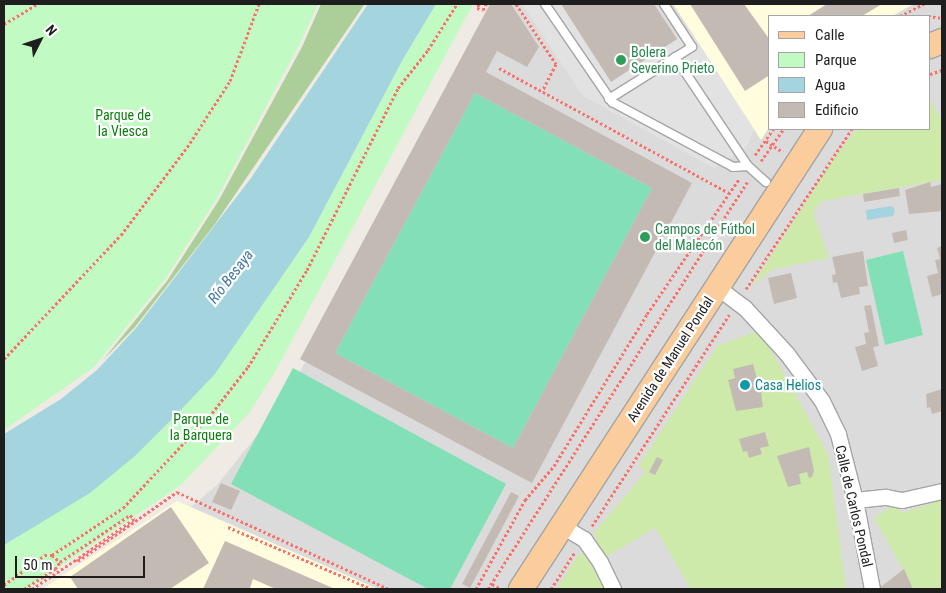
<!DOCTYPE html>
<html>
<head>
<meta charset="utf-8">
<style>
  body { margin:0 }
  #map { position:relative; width:946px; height:593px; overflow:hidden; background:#efebe4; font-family:"Roboto Condensed",sans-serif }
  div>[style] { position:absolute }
  .residential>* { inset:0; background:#dcdbdb }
  .education>* { inset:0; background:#fffdde }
  .grass>* { inset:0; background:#cdeaaa }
  .forest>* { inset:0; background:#accf99 }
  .park>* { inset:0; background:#c1fac2 }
  .pitch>* { inset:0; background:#82dfb6 }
  .parking>* { inset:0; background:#e2e2e2 }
  .water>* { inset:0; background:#a4d4dd }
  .building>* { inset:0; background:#c4bab4 }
  .path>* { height:3px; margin-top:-1.5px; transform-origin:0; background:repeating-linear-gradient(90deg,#fa716a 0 2.5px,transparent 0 5px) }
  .roads { filter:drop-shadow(1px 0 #a5a5a5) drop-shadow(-1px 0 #a5a5a5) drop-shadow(0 1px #a5a5a5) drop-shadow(0 -1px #a5a5a5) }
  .service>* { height:8px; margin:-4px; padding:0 4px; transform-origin:4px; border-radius:4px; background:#fff }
  .minor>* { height:15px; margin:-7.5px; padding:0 7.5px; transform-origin:7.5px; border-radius:7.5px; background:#fff }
  .primary>* { height:24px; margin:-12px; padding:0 12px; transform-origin:12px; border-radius:12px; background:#fccd9c }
  .dots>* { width:14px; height:14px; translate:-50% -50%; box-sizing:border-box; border:2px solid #fff; border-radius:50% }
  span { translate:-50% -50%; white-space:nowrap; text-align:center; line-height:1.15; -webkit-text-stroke:4.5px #fff; paint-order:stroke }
  .leisure-label { font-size:14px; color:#27864d }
  .left { translate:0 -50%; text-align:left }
  .park-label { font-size:14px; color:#0b7e0e }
  .street-label { font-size:14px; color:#1e1e1e }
  .culture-label { font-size:14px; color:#0d838f }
  .water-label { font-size:15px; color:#44779f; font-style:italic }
  .frame { position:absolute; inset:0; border:5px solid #1e1e1e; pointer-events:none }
  .legend { position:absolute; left:768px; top:15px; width:162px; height:115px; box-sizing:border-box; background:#fff; border:1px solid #a5a5a5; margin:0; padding:6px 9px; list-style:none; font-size:15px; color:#1e1e1e }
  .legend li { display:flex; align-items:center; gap:10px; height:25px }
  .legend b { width:25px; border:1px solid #a5a5a5 }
  .north { position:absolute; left:15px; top:15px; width:50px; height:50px; -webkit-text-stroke:4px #fff; paint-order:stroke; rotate:49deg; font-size:14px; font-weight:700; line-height:20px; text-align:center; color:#1e1e1e }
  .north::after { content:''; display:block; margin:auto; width:18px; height:22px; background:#1e1e1e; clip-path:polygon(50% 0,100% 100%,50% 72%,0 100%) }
  .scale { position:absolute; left:15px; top:556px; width:130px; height:22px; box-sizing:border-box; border:2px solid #1e1e1e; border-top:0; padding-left:6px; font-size:15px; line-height:18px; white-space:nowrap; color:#1e1e1e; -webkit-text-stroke:4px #fff; paint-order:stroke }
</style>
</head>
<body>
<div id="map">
  <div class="residential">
    <div style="clip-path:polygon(evenodd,498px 4px,942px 4px,942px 589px,70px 589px,191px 507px,217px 485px,283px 403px,498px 4px,770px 16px,930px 16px,930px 129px,770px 129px,770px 16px)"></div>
  </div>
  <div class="education">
    <div style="clip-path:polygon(673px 4px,914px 4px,892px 16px,770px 16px,770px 126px,761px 140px)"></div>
    <div style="clip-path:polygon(177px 501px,378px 589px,42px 589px)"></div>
  </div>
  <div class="grass">
    <div style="clip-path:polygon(930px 99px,942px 121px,942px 180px,822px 201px,813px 212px,829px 258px,773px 269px,751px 287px,836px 155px,856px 130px,930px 129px)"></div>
    <div style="clip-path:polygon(755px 332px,767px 343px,828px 454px,846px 589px,691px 589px,655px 528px,604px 558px,594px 533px,646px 471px,638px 467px,717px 346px)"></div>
    <div style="clip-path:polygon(942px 500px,942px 589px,914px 589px,874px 518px,895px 504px,902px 513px)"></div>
    <div style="clip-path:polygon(587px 551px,607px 589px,556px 589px,578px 556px)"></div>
  </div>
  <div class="forest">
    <div style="clip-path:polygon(321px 4px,364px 5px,215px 224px,135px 327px,103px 360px,167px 281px,219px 200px,302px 47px)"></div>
  </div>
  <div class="park">
    <div style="clip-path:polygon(4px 4px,318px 4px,299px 45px,217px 198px,165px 279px,94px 367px,4px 430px)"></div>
    <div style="clip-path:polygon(436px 4px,473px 4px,276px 370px,249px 413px,181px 485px,27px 589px,4px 589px,4px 545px,90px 492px,135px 456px,215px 374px,309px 237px,403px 59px)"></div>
  </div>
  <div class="pitch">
    <div style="clip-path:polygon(475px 93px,652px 188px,513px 448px,335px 353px)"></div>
    <div style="clip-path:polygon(903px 251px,923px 335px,885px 345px,866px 260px)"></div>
    <div style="clip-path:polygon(293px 368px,506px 484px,450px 589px,428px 589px,231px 484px)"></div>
  </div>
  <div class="parking">
    <div style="clip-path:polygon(522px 4px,561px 4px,611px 81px,691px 31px,754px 130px,746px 148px,714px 168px,583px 96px)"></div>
  </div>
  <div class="water">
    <div style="clip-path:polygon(368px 4px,436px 4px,403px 59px,309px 237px,215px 374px,169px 422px,135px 456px,90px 493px,4px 545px,4px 434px,61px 399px,97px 370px,136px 328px,251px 178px)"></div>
    <div style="clip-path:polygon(892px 206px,895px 210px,893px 216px,867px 220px,866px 210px)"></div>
  </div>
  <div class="building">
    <div style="clip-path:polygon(evenodd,490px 4px,511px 4px,539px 47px,527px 67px,497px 51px,486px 72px,692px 183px,532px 483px,300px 359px,490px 4px,475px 93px,652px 188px,513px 448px,335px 353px,475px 93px)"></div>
    <div style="clip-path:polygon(561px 4px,654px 4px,677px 39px,611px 82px)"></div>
    <div style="clip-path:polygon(690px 4px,744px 4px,770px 40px,770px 75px,745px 91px)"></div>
    <div style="clip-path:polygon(827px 4px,882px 4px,862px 16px,808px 16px)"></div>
    <div style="clip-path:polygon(930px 182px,931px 187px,942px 184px,942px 211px,909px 214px,905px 190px)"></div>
    <div style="clip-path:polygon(899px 188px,900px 196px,864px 202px,863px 194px)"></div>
    <div style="clip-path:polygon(906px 230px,908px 240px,894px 243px,892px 233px)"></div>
    <div style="clip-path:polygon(942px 246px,942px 294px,932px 297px,927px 276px,938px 273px,935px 260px,940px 259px,937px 248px)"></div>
    <div style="clip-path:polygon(863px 251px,868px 286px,859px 287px,860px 294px,841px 298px,837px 282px,833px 283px,832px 275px,836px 274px,832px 257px)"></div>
    <div style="clip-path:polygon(791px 273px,797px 298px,774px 304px,768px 278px)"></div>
    <div style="clip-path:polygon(871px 305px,879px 346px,873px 347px,878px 366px,862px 371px,855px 347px,866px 344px,864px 333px,869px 332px,864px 306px)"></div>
    <div style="clip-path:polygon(753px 364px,757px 379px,759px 378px,763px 407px,736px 411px,728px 380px,735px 378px,733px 369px)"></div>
    <div style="clip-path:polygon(942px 389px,942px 411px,932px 414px,930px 407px,927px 408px,926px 394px)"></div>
    <div style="clip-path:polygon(765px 432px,769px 446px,760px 448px,762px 454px,749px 458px,747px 451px,743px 452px,739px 439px)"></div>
    <div style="clip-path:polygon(809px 447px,814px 471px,812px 477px,809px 478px,807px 472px,799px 474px,801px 484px,788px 487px,777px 456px)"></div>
    <div style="clip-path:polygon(657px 457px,663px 460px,655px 475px,649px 472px)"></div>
    <div style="clip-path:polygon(221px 483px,240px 491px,231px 510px,212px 502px)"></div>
    <div style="clip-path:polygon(511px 492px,519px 496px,470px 588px,462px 584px)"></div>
    <div style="clip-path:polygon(171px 507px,209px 563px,170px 589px,78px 589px,70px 577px)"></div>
    <div style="clip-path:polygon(225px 541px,335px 589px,276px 589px,253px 579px,250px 588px,253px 589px,203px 589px)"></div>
    <div style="clip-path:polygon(904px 569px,913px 589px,878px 589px)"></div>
  </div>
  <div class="path">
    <div style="left:479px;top:4px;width:4px;rotate:117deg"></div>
    <div style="left:477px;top:8px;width:6px;rotate:18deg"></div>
    <div style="left:483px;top:10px;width:7px;rotate:-63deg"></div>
    <div style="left:516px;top:4px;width:72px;rotate:56.3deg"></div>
    <div style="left:556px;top:64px;width:30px;rotate:117deg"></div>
    <div style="left:900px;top:16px;width:27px;rotate:-27deg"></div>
    <div style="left:928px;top:16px;width:14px;rotate:8deg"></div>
    <div style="left:4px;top:24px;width:39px;rotate:-31deg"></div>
    <div style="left:499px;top:68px;width:262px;rotate:28.5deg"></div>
    <div style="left:930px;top:74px;width:13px;rotate:-18deg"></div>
    <div style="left:766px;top:141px;width:20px;rotate:33deg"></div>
    <div style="left:755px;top:155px;width:32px;rotate:-55deg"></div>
    <div style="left:761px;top:161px;width:39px;rotate:-55deg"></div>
    <div style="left:712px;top:238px;width:13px;rotate:39deg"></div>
    <div style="left:746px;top:289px;width:192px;rotate:-56.5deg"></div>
    <div style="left:4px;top:359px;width:170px;rotate:-46.7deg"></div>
    <div style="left:121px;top:235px;width:115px;rotate:-53.1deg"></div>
    <div style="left:190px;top:143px;width:74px;rotate:-57.2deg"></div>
    <div style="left:230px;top:81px;width:82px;rotate:-69.4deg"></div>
    <div style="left:592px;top:526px;width:252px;rotate:-57deg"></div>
    <div style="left:228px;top:527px;width:157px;rotate:23.3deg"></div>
    <div style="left:52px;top:555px;width:85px;rotate:-33.5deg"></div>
    <div style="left:123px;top:508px;width:130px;rotate:-46.9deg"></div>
    <div style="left:212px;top:413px;width:58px;rotate:-52deg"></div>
    <div style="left:248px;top:367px;width:114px;rotate:-58.7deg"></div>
    <div style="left:307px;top:270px;width:203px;rotate:-63.4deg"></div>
    <div style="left:398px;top:88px;width:48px;rotate:-51.7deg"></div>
    <div style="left:428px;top:50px;width:54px;rotate:-57.8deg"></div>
    <div style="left:492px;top:584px;width:10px;rotate:29deg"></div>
    <div style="left:4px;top:585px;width:51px;rotate:-36.2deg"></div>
    <div style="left:45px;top:555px;width:7px"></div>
    <div style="left:52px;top:555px;width:11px;rotate:41deg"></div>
    <div style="left:60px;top:562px;width:84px;rotate:-33.9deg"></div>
    <div style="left:130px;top:515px;width:6px;rotate:45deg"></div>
    <div style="left:134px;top:519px;width:70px;rotate:144.9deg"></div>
    <div style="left:77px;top:559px;width:2px;rotate:63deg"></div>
    <div style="left:78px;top:561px;width:121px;rotate:-34.9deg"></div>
    <div style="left:177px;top:492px;width:233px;rotate:24.6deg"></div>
    <div style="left:24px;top:589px;width:37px;rotate:-33deg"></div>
    <div style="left:55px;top:569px;width:9px;rotate:-54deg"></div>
    <div style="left:32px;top:589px;width:54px;rotate:-33.7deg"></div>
    <div style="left:476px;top:589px;width:102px;rotate:-61.2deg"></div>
    <div style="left:525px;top:500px;width:45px;rotate:-49.5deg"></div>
    <div style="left:554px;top:466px;width:178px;rotate:-58.5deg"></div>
    <div style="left:647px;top:314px;width:163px;rotate:-55.7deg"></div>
    <div style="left:488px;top:589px;width:484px;rotate:-57.5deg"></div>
    <div style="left:551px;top:589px;width:44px;rotate:-57deg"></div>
  </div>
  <div class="roads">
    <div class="service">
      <div style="left:545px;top:4px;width:119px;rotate:55.6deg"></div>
      <div style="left:612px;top:102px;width:137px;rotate:28.2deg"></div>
      <div style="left:733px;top:167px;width:15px;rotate:-4deg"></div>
      <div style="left:675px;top:57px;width:131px;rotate:56.2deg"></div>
      <div style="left:748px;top:166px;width:24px;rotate:42deg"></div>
      <div style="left:609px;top:99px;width:98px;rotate:-32.1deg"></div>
      <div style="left:692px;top:47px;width:51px;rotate:-123.1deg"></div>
    </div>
    <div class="minor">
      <div style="left:717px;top:287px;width:34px;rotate:37deg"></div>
      <div style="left:744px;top:307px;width:64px;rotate:47.5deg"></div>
      <div style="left:787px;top:354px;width:59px;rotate:53.3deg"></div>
      <div style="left:822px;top:401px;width:37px;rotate:64deg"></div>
      <div style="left:838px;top:434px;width:68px;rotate:75.6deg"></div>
      <div style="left:855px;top:500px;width:91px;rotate:79.2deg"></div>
      <div style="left:855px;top:500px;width:31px;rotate:-6deg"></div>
      <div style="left:886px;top:497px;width:16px;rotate:11deg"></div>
      <div style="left:902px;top:500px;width:41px;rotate:-12.7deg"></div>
      <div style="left:562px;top:526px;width:26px;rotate:31deg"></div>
      <div style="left:584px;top:539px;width:28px;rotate:55deg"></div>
      <div style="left:600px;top:562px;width:30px;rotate:64deg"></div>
    </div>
    <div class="primary">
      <div style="left:930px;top:46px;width:13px;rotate:-23deg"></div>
      <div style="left:521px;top:589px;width:549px;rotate:-56.98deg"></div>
    </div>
  </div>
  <div class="dots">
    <div style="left:621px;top:60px;background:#2e9e5b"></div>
    <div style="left:645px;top:237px;background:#2e9e5b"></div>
    <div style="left:745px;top:385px;background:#0f9aa8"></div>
  </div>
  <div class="leisure-label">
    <span class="left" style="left:631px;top:60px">Bolera<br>Severino Prieto</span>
    <span class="left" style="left:655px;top:237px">Campos de Fútbol<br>del Malecón</span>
  </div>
  <div class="park-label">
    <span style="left:123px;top:123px">Parque de<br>la Viesca</span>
    <span style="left:201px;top:427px">Parque de<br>la Barquera</span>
  </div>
  <div class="street-label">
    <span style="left:670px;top:359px;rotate:-57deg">Avenida de Manuel Pondal</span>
    <span style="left:854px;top:506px;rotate:77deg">Calle de Carlos Pondal</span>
  </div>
  <div class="culture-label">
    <span class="left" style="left:755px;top:385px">Casa Helios</span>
  </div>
  <div class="water-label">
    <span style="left:231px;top:277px;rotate:-52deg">Río Besaya</span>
  </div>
  <div class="frame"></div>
  <ul class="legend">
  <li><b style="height:6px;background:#fccd9c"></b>Calle</li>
  <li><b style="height:14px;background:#c1fac2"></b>Parque</li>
  <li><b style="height:14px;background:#a4d4dd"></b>Agua</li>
  <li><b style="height:14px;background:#c4bab4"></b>Edificio</li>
  </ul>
  <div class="north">N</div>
  <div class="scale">50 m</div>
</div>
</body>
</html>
